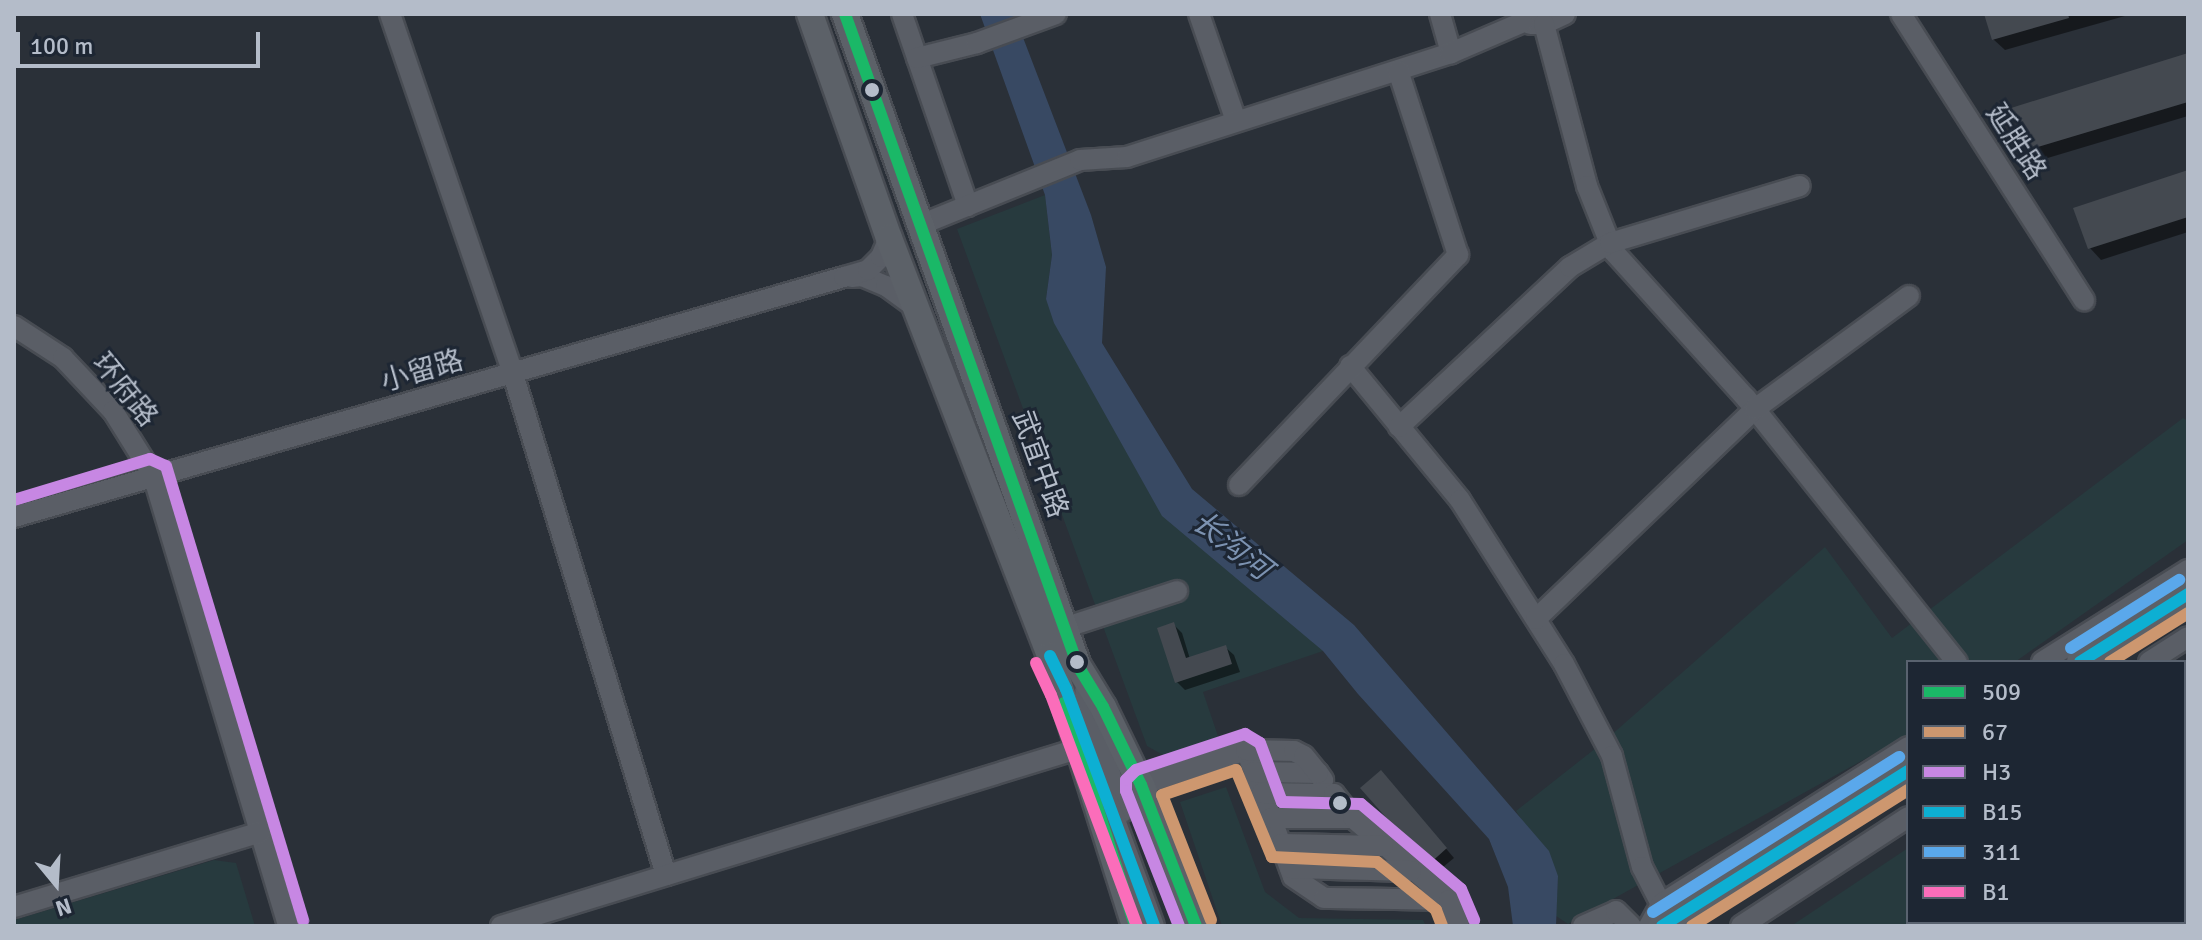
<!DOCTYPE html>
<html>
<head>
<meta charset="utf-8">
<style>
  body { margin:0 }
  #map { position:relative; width:2202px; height:940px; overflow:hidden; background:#2a3038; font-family:Signika,"Noto Sans SC",sans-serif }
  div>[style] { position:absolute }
  .green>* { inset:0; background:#273a3e }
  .water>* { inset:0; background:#384963 }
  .shadow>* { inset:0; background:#0007 }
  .building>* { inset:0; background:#444950 }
  .roads { filter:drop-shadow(2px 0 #484c53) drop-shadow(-2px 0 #484c53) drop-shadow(0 2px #484c53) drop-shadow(0 -2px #484c53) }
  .minor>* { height:20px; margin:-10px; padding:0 10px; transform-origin:10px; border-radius:10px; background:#5a5e66 }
  .major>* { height:26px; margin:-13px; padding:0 13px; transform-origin:13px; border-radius:13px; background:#5c6168 }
  .bus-1>* { height:12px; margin:-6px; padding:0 6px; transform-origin:6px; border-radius:6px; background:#1ab867 }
  .bus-2>* { height:12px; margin:-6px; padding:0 6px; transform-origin:6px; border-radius:6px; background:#cd976f }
  .bus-3>* { height:12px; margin:-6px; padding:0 6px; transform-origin:6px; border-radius:6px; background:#c787e3 }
  .bus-4>* { height:12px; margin:-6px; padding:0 6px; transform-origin:6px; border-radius:6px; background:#0dafd3 }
  .bus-5>* { height:12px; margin:-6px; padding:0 6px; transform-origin:6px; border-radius:6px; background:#5aa8eb }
  .bus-6>* { height:12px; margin:-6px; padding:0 6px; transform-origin:6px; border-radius:6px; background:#fb6dba }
  .dots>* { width:22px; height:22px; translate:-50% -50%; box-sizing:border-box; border:4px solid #1d2633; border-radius:50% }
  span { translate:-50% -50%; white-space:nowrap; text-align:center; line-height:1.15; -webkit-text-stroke:6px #1d2633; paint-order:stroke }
  .street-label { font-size:28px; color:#b4bcc9 }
  .water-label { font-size:30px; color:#7c92b1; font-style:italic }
  .frame { position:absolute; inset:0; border:16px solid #b4bcc9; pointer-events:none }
  .legend { position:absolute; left:1906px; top:660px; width:280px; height:264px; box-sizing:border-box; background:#1d2633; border:2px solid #59626f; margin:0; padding:10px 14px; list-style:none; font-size:24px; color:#b4bcc9 }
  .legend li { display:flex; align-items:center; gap:16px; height:40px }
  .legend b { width:40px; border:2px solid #59626f }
  .north { position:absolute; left:16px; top:844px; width:80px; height:80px; -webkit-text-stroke:6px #1d2633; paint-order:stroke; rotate:162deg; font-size:22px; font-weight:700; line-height:32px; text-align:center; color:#b4bcc9 }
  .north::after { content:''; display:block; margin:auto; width:28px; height:36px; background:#b4bcc9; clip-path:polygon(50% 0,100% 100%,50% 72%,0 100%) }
  .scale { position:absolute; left:16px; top:32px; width:244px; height:36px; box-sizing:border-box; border:4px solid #b4bcc9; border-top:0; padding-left:10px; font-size:24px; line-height:28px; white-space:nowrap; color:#b4bcc9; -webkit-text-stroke:6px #1d2633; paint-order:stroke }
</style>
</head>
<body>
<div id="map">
  <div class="green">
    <div style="clip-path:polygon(1045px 195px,1052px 255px,1046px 299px,1277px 609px,1323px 651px,1203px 692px,1219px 739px,1165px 756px,1147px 746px,957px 229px)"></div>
    <div style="clip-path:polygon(2183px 418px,2188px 421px,2188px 540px,2015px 662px,1908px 662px,1908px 735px,1568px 924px,1556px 916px,1558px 876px,1516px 811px,1601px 744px,1825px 547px,1892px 638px)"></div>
    <div style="clip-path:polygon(2188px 662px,2188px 809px,2184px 811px,2184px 665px)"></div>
    <div style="clip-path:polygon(1226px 787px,1265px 892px,1299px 918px,1423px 920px,1426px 926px,1222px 926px,1180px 802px)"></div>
    <div style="clip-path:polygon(1908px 848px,1908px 922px,2054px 922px,2048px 926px,1791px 926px)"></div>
    <div style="clip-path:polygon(214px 860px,236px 863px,255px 926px,14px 926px,14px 920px)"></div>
  </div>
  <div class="water">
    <div style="clip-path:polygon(980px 14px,1014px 14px,1091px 215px,1106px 267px,1102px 343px,1192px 489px,1354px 625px,1549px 851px,1558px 876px,1556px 926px,1513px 926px,1508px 887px,1489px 839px,1358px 694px,1323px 651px,1162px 516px,1054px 323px,1046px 299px,1052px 255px,1045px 195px)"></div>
  </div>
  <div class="shadow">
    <div style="clip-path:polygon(1986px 14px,2132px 14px,2005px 50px,1993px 39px)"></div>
    <div style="clip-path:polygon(2188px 55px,2188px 116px,2041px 160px,2030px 148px)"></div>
    <div style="clip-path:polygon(2188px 172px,2188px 232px,2101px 260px,2090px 248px)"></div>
    <div style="clip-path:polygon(1173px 624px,1182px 633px,1190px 659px,1225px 647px,1234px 655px,1240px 672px,1185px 690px,1177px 682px)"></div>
    <div style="clip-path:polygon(1389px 781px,1454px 858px,1437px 872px,1429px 863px)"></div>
  </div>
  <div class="building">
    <div style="clip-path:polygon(1984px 14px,2068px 14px,2069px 18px,1992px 40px)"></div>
    <div style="clip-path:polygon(2188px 53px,2188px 102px,2028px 150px,2011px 108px)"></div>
    <div style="clip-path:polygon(2188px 170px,2188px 217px,2088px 249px,2073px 208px)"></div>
    <div style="clip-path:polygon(1174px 622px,1186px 658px,1226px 645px,1232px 664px,1175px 683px,1157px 628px)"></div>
    <div style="clip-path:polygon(1381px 770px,1447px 848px,1428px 865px,1360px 788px)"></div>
  </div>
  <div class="roads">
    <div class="minor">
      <div style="left:390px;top:14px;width:380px;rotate:71.1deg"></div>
      <div style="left:513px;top:374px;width:524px;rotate:73.02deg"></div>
      <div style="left:902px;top:14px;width:203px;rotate:71deg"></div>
      <div style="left:1199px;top:14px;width:113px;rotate:70.9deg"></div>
      <div style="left:1440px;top:14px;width:41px;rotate:74.2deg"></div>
      <div style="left:1901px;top:14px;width:340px;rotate:57.4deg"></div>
      <div style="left:1530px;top:24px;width:14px"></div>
      <div style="left:1544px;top:24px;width:23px;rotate:-25deg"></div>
      <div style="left:1544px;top:24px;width:168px;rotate:75.1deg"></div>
      <div style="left:1587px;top:186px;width:70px;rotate:68.2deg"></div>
      <div style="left:1613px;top:251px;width:198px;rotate:47.9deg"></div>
      <div style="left:1746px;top:398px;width:338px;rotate:51.4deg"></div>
      <div style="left:917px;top:58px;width:62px;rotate:-14deg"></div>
      <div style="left:977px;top:43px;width:84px;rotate:-20.2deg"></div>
      <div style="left:920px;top:225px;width:173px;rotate:-22.1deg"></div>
      <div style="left:1080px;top:160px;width:47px;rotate:-3.7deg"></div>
      <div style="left:1127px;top:157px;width:340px;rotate:-17.8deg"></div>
      <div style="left:1451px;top:53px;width:78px;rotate:-23.3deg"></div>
      <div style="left:852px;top:277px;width:10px;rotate:-6deg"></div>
      <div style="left:862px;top:276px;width:26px;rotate:23deg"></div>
      <div style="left:886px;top:286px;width:36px;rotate:36deg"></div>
      <div style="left:14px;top:326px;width:59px;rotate:33.1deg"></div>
      <div style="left:63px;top:358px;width:73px;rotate:46.7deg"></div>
      <div style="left:113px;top:411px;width:75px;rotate:58deg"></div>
      <div style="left:153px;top:475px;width:471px;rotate:73.3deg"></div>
      <div style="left:1350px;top:366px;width:173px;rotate:50.6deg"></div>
      <div style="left:1460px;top:500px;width:194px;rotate:57.6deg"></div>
      <div style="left:1564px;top:664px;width:104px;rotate:62.4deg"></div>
      <div style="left:1612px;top:756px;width:115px;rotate:74.9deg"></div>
      <div style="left:1642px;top:867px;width:42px;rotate:62.8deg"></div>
      <div style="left:1399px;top:427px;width:234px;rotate:-43.1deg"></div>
      <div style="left:1570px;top:267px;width:47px;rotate:-31deg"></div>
      <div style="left:1610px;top:243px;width:198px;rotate:-16.7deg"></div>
      <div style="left:1239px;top:485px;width:318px;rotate:-46.4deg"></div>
      <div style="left:1458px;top:255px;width:194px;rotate:-108deg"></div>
      <div style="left:14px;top:517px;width:864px;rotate:-16.13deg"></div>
      <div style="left:844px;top:277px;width:25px;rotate:-16deg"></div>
      <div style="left:868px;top:270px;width:18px;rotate:-45deg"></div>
      <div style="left:881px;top:257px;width:21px;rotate:-67deg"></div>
      <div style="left:1536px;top:619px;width:303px;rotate:-43.8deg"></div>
      <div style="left:1755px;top:409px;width:191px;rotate:-36.3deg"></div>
      <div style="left:1064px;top:628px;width:119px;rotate:-18.1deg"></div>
      <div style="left:2042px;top:662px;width:173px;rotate:-32.2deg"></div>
      <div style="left:2149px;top:662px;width:46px;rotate:-32.7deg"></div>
      <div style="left:1085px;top:691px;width:127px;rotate:73.1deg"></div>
      <div style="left:1246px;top:750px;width:135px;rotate:69.7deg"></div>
      <div style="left:1293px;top:877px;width:37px;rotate:34deg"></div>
      <div style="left:1324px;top:898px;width:125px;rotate:0.9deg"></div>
      <div style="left:1254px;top:772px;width:64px;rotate:0.9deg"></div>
      <div style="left:1318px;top:773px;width:9px;rotate:54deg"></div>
      <div style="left:1141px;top:785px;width:111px;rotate:-18.4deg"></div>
      <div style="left:1246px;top:750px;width:48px;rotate:1.2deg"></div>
      <div style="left:1294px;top:751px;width:11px;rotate:27deg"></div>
      <div style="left:1304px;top:756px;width:22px;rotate:51deg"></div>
      <div style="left:1262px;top:793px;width:72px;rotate:0.8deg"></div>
      <div style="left:1334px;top:794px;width:31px;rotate:52deg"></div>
      <div style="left:1108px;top:801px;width:133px;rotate:69.8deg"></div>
      <div style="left:1271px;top:818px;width:82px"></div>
      <div style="left:1353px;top:818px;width:126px;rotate:40.5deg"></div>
      <div style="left:1449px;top:900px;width:28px;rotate:69deg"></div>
      <div style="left:1281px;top:844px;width:102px;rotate:1.1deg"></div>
      <div style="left:1290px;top:868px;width:121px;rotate:1.4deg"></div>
      <div style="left:14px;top:907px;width:258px;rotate:-16.9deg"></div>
      <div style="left:2108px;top:922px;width:4px;rotate:90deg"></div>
      <div style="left:2134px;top:922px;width:4px;rotate:76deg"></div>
      <div style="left:501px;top:926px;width:603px;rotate:-17.08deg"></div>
      <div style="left:1583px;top:926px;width:36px;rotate:-24deg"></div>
      <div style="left:1616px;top:911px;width:21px;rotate:45deg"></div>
      <div style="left:1649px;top:926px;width:25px;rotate:-61deg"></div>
      <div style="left:1661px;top:904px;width:293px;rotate:-32.4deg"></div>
      <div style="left:1741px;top:926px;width:199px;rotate:-33.1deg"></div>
      <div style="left:2087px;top:926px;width:8px;rotate:-30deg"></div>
    </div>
    <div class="major">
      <div style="left:810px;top:14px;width:238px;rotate:70.6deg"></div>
      <div style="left:889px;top:238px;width:448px;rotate:68.9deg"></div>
      <div style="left:1050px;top:656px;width:283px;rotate:72.5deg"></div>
      <div style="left:845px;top:14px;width:692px;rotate:70.34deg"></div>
      <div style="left:1078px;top:666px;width:48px;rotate:58.6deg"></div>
      <div style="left:1103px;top:707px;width:87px;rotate:64deg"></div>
      <div style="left:1141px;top:785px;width:151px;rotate:68.7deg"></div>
      <div style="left:2080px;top:662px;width:128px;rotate:-32.2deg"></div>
      <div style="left:1662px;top:926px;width:291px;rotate:-32.2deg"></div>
    </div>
  </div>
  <div class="bus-1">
    <div style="left:845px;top:14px;width:692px;rotate:70.34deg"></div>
    <div style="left:1078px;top:666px;width:48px;rotate:58.6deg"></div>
    <div style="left:1103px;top:707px;width:87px;rotate:64deg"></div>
    <div style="left:1141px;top:785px;width:151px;rotate:68.7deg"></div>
    <div style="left:1064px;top:703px;width:234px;rotate:72.3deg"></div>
  </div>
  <div class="bus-2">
    <div style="left:2110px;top:662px;width:92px;rotate:-32.1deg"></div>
    <div style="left:1211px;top:920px;width:134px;rotate:-111.4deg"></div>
    <div style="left:1162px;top:795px;width:78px;rotate:-18.7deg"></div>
    <div style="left:1236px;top:770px;width:94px;rotate:67.5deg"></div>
    <div style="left:1272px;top:857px;width:105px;rotate:2.7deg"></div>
    <div style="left:1377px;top:862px;width:76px;rotate:39.1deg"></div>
    <div style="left:1436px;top:910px;width:17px;rotate:69deg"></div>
    <div style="left:1692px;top:926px;width:255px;rotate:-32.2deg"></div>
  </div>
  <div class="bus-3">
    <div style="left:14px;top:500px;width:142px;rotate:-16.8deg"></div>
    <div style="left:150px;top:459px;width:17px;rotate:24deg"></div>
    <div style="left:166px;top:466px;width:475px;rotate:73.2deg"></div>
    <div style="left:1179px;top:926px;width:145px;rotate:-111.4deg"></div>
    <div style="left:1126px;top:791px;width:11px;rotate:-90deg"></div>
    <div style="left:1126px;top:780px;width:14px;rotate:-45deg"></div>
    <div style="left:1136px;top:770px;width:115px;rotate:-18.3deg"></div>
    <div style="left:1245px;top:734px;width:17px;rotate:31deg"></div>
    <div style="left:1260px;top:743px;width:63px;rotate:69.6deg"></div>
    <div style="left:1282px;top:802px;width:79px;rotate:1.5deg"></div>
    <div style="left:1361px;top:804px;width:131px;rotate:40.4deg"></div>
    <div style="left:1461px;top:889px;width:34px;rotate:67deg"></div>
  </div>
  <div class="bus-4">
    <div style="left:1050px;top:656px;width:37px;rotate:64deg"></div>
    <div style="left:1066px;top:689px;width:253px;rotate:69.6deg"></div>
    <div style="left:2080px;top:662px;width:128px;rotate:-32.2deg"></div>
    <div style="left:1662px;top:926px;width:291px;rotate:-32.2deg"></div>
  </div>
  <div class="bus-5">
    <div style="left:2071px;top:648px;width:128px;rotate:-32.2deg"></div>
    <div style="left:1653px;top:912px;width:291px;rotate:-32.2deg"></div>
  </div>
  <div class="bus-6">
    <div style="left:1036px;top:663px;width:35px;rotate:65deg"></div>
    <div style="left:1051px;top:695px;width:246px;rotate:69.6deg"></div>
  </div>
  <div class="dots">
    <div style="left:872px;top:90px;background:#b4bcc9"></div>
    <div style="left:1077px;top:662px;background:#b4bcc9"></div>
    <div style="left:1340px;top:803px;background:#b4bcc9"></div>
  </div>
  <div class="street-label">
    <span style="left:2016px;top:142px;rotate:57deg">延胜路</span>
    <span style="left:422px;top:371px;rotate:-16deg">小留路</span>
    <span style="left:125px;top:390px;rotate:51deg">环府路</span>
    <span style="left:1040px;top:464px;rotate:70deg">武宜中路</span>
  </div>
  <div class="water-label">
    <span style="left:1231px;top:546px;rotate:38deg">长沟河</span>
  </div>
  <div class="frame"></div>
  <ul class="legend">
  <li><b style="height:10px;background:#1ab867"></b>509</li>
  <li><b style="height:10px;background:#cd976f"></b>67</li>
  <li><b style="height:10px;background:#c787e3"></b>H3</li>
  <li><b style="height:10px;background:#0dafd3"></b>B15</li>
  <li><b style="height:10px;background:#5aa8eb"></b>311</li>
  <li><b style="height:10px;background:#fb6dba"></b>B1</li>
  </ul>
  <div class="north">N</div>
  <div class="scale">100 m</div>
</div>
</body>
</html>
